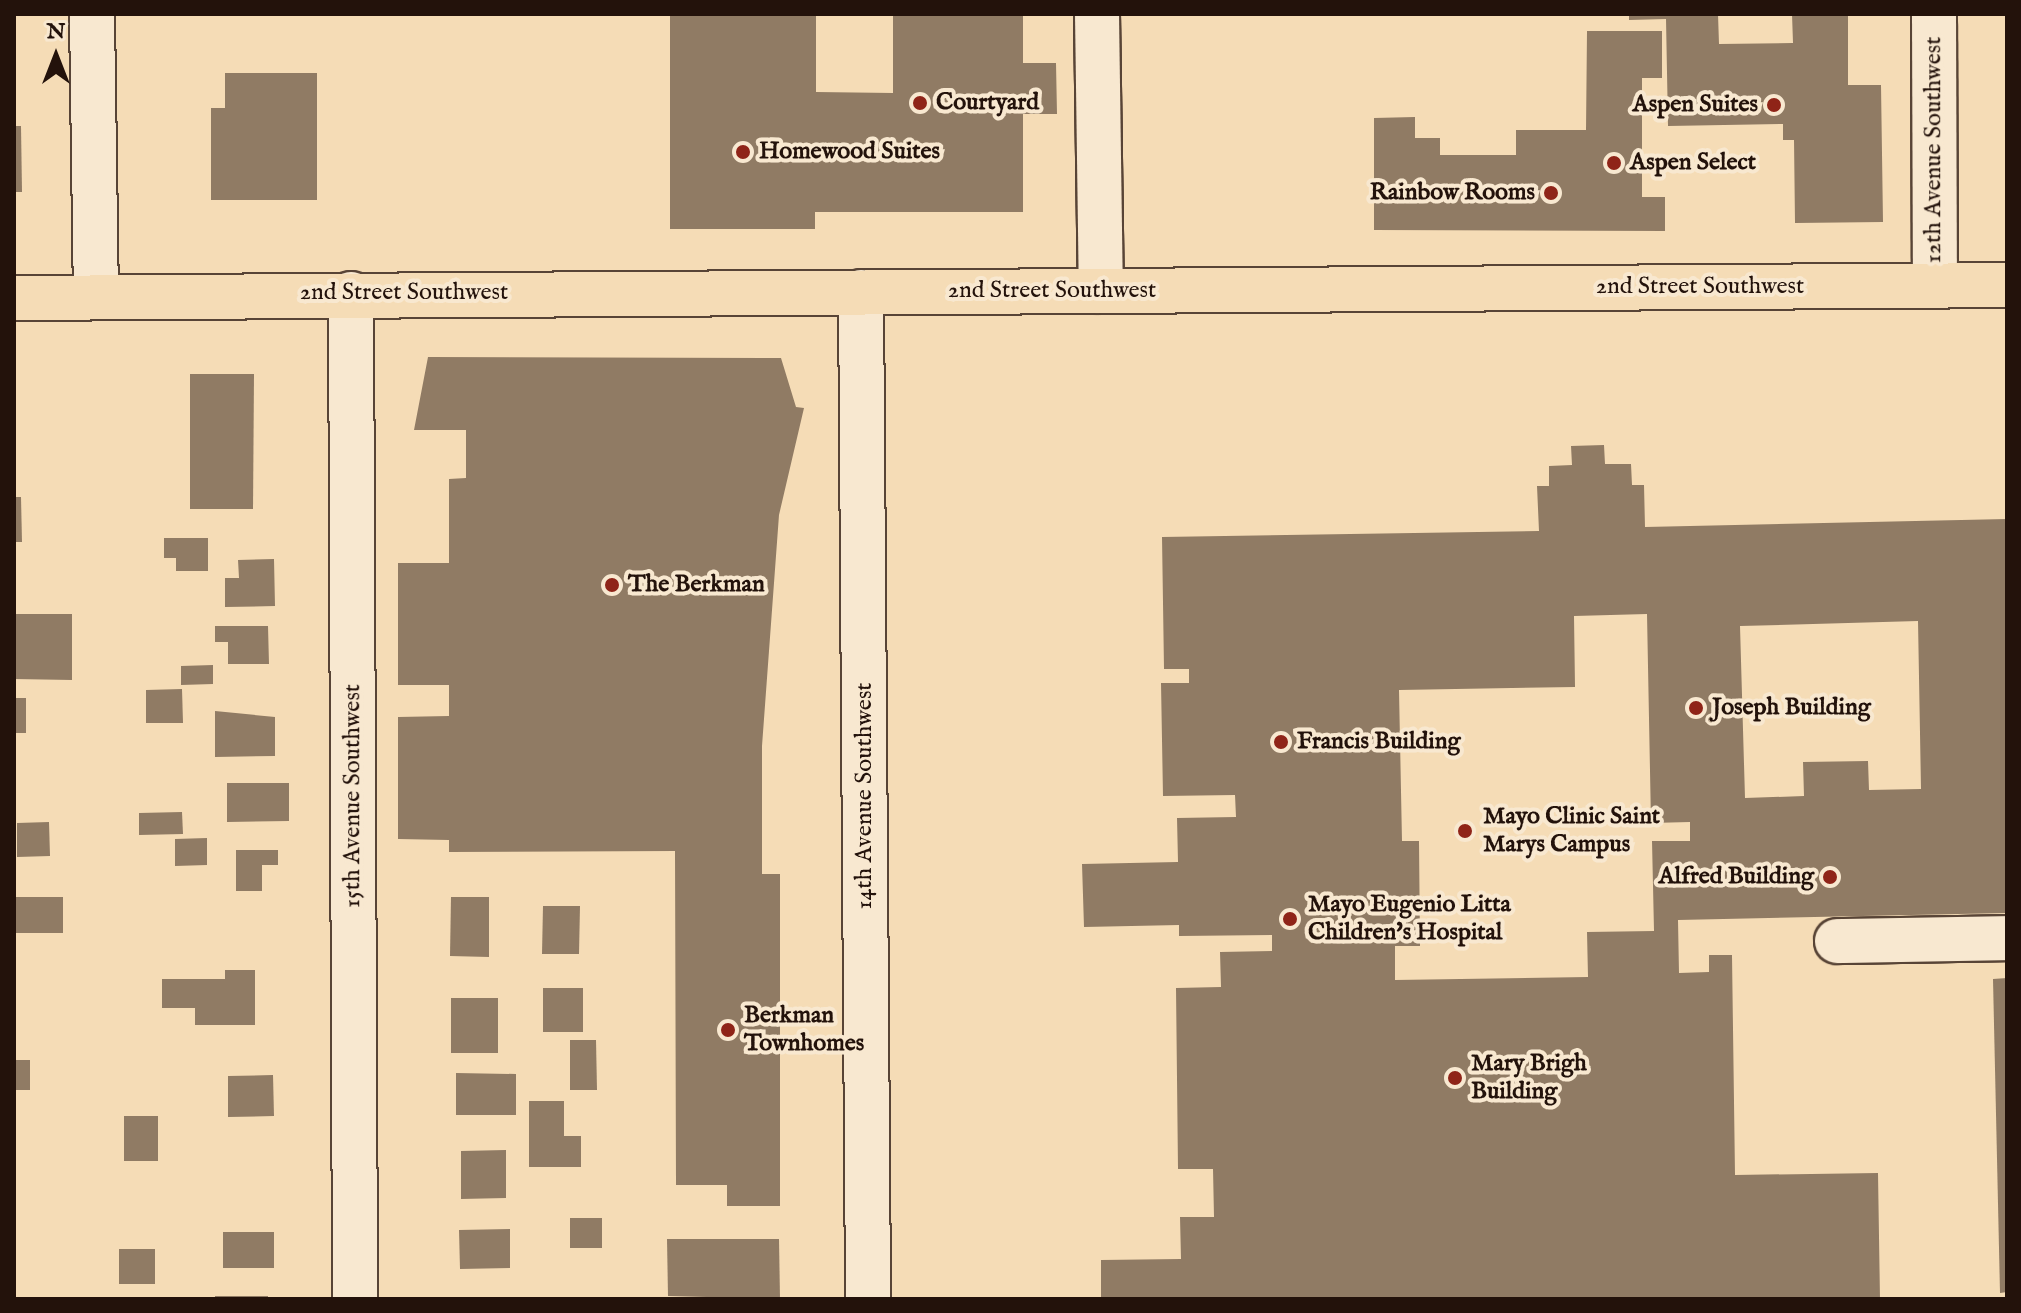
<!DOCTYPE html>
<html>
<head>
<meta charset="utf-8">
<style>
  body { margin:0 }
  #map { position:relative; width:2021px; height:1313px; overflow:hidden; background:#f5dcb6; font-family:"IM FELL English",serif }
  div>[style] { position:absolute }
  .building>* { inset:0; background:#907b64 }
  .roads { filter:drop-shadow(2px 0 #584436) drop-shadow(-2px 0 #584436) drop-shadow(0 2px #584436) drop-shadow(0 -2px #584436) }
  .minor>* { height:44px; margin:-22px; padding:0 22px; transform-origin:22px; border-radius:22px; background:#f8e8d0 }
  .major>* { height:44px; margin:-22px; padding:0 22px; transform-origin:22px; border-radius:22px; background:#f5dcb6 }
  .dots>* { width:22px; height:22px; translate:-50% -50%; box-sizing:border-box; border:4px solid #f8e8d0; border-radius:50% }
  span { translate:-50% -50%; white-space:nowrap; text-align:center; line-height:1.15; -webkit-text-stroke:8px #f8e8d0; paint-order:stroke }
  .poi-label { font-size:24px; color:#23120b; font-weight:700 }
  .left { translate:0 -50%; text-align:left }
  .right { translate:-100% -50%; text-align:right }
  .street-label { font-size:24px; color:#23120b }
  .frame { position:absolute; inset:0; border:16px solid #23120b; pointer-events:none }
  .north { position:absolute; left:16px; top:16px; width:80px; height:80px; -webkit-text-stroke:6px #f8e8d0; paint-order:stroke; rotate:0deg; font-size:22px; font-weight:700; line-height:32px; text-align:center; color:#23120b }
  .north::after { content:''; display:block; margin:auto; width:28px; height:36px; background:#23120b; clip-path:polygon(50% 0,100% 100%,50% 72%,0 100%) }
</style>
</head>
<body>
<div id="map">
  <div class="building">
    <div style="clip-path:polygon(670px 14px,816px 14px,816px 92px,893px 93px,893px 14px,1023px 14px,1023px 63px,1056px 63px,1057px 114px,1023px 114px,1023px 212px,815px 212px,815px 229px,670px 229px)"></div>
    <div style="clip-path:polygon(1629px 14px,1718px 14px,1719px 44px,1793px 43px,1792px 14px,1848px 14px,1848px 85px,1881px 85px,1883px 222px,1795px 223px,1794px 140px,1783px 140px,1783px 124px,1668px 126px,1666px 19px,1629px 20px)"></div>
    <div style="clip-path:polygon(1587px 31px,1662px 31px,1662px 78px,1642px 78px,1642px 197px,1665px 197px,1665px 231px,1374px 230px,1374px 118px,1415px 117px,1415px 138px,1440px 138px,1440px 155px,1516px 155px,1516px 130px,1586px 130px)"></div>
    <div style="clip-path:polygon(225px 73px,317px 73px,317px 200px,211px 200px,211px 108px,225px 108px)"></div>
    <div style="clip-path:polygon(14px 126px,21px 126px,22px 192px,14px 192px)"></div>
    <div style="clip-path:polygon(428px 357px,781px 358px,796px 407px,804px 408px,779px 515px,762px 746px,762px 874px,780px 874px,780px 1206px,727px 1206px,727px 1185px,676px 1185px,675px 851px,449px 852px,449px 840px,398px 839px,398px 717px,449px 716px,449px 685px,398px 685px,398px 563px,449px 563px,449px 479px,466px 478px,466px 430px,414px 430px)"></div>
    <div style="clip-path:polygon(190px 374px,254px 374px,253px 509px,190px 509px)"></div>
    <div style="clip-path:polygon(evenodd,1604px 445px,1605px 464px,1631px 464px,1632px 485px,1644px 485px,1645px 527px,2007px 519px,2007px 913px,1678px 920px,1679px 973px,1709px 972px,1709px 955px,1732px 955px,1735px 1175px,1878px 1173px,1880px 1299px,1101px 1299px,1101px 1260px,1181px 1259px,1180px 1217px,1214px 1217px,1213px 1169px,1178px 1169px,1176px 988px,1221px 987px,1220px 952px,1272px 951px,1272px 935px,1179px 936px,1179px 925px,1084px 927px,1082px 864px,1178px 862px,1177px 818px,1236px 817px,1235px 795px,1163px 796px,1161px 683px,1189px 683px,1189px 669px,1164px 669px,1162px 537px,1539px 531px,1537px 486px,1549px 486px,1549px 466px,1572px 465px,1571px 446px,1604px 445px,1647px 614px,1651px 823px,1690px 822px,1690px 841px,1652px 841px,1654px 931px,1587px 932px,1588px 977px,1395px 980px,1395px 946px,1420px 946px,1419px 841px,1402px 841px,1399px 690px,1575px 687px,1574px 616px,1647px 614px,1604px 445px,1918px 621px,1921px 789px,1869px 790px,1868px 761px,1803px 762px,1804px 796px,1745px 798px,1740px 626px,1918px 621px)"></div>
    <div style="clip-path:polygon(14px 497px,21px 497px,22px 542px,14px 542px)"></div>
    <div style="clip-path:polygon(164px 538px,208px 538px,208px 571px,176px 571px,176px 558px,164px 558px)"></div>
    <div style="clip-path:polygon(274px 559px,275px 606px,225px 607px,225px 578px,239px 578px,238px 560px)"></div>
    <div style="clip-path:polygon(14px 614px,72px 614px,72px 680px,14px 679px)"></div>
    <div style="clip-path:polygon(215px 626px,268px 626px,269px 664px,228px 664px,228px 642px,215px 642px)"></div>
    <div style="clip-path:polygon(213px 665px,213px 684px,181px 685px,181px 666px)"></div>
    <div style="clip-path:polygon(182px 689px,183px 723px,146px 723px,146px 690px)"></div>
    <div style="clip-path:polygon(14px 698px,26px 698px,26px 733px,14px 733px)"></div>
    <div style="clip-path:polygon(215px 711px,275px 717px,275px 756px,215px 757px)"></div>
    <div style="clip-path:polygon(227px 783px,289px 783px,289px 821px,227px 822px)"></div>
    <div style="clip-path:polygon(182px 812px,183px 834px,139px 835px,139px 813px)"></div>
    <div style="clip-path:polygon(49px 822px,50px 856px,17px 857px,17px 823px)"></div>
    <div style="clip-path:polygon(207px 838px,207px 865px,175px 866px,175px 839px)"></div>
    <div style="clip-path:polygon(236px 850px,278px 850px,278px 865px,262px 865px,262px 891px,236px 891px)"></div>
    <div style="clip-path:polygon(14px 897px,63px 897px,63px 933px,14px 933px)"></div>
    <div style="clip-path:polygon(451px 897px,489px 897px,489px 957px,450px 956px)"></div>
    <div style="clip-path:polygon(543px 906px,580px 906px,579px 954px,542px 954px)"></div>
    <div style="clip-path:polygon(225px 970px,255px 970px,255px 1025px,195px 1025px,195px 1008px,162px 1008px,162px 979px,225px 979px)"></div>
    <div style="clip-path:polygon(2007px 978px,2007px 1292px,2000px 1293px,1993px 979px)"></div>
    <div style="clip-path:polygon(543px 988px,583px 988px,583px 1032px,543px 1032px)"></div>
    <div style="clip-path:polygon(451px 998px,498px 998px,498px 1053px,451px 1053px)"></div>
    <div style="clip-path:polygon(570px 1040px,596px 1040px,597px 1090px,570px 1090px)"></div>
    <div style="clip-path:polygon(14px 1060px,30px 1060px,30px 1090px,14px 1090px)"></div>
    <div style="clip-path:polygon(456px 1073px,516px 1074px,516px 1115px,456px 1115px)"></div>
    <div style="clip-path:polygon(273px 1075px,274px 1116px,228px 1117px,228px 1076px)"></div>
    <div style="clip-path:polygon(529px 1101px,564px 1101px,564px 1136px,581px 1136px,581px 1167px,529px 1167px)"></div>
    <div style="clip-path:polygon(124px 1116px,158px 1116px,158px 1161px,124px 1161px)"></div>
    <div style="clip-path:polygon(506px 1150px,506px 1198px,461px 1199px,461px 1151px)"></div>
    <div style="clip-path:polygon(570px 1218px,602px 1218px,602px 1248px,570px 1248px)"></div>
    <div style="clip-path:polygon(510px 1229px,510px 1268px,460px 1269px,459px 1230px)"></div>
    <div style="clip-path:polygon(223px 1232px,274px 1232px,274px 1268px,223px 1268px)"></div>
    <div style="clip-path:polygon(667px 1239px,779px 1239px,780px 1299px,668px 1296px)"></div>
    <div style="clip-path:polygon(119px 1249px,155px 1249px,155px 1284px,119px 1284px)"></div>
    <div style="clip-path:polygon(215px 1296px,268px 1296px,268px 1299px,215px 1299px)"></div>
  </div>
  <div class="roads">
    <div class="minor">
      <div style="left:92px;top:14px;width:278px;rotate:89.2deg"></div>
      <div style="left:1097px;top:14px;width:277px;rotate:89.2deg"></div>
      <div style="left:1934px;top:14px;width:272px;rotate:89.8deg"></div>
      <div style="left:861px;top:292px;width:1007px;rotate:89.6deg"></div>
      <div style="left:351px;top:294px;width:1005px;rotate:89.77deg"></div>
      <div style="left:1837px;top:941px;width:170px;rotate:-1deg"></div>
    </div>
    <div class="major">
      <div style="left:14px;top:298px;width:1993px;rotate:-0.37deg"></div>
    </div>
  </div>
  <div class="dots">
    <div style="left:920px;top:103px;background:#8f2418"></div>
    <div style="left:1774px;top:105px;background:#8f2418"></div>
    <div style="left:743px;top:152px;background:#8f2418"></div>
    <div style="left:1614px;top:163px;background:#8f2418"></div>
    <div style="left:1551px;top:193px;background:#8f2418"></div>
    <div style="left:612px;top:585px;background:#8f2418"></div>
    <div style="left:1696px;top:708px;background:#8f2418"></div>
    <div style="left:1281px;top:742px;background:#8f2418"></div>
    <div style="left:1465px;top:831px;background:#8f2418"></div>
    <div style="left:1830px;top:877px;background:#8f2418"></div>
    <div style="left:1290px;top:919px;background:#8f2418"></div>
    <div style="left:728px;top:1030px;background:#8f2418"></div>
    <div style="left:1455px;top:1078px;background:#8f2418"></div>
  </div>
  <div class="poi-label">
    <span class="left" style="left:936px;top:103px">Courtyard</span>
    <span class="right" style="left:1758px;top:105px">Aspen Suites</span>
    <span class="left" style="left:759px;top:152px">Homewood Suites</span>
    <span class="left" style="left:1630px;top:163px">Aspen Select</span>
    <span class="right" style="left:1535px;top:193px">Rainbow Rooms</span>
    <span class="left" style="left:628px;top:585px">The Berkman</span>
    <span class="left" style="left:1712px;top:708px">Joseph Building</span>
    <span class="left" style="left:1297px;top:742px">Francis Building</span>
    <span class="left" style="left:1483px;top:831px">Mayo Clinic Saint<br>Marys Campus</span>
    <span class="right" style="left:1814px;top:877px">Alfred Building</span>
    <span class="left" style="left:1308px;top:919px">Mayo Eugenio Litta<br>Children's Hospital</span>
    <span class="left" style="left:744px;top:1030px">Berkman<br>Townhomes</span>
    <span class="left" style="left:1471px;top:1078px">Mary Brigh<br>Building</span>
  </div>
  <div class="street-label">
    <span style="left:1934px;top:150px;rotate:-90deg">12th Avenue Southwest</span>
    <span style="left:1700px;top:287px">2nd Street Southwest</span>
    <span style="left:1052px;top:291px">2nd Street Southwest</span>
    <span style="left:404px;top:293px">2nd Street Southwest</span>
    <span style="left:353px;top:796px;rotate:-90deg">15th Avenue Southwest</span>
    <span style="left:865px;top:796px;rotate:-90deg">14th Avenue Southwest</span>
  </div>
  <div class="frame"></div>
  <div class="north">N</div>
</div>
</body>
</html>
